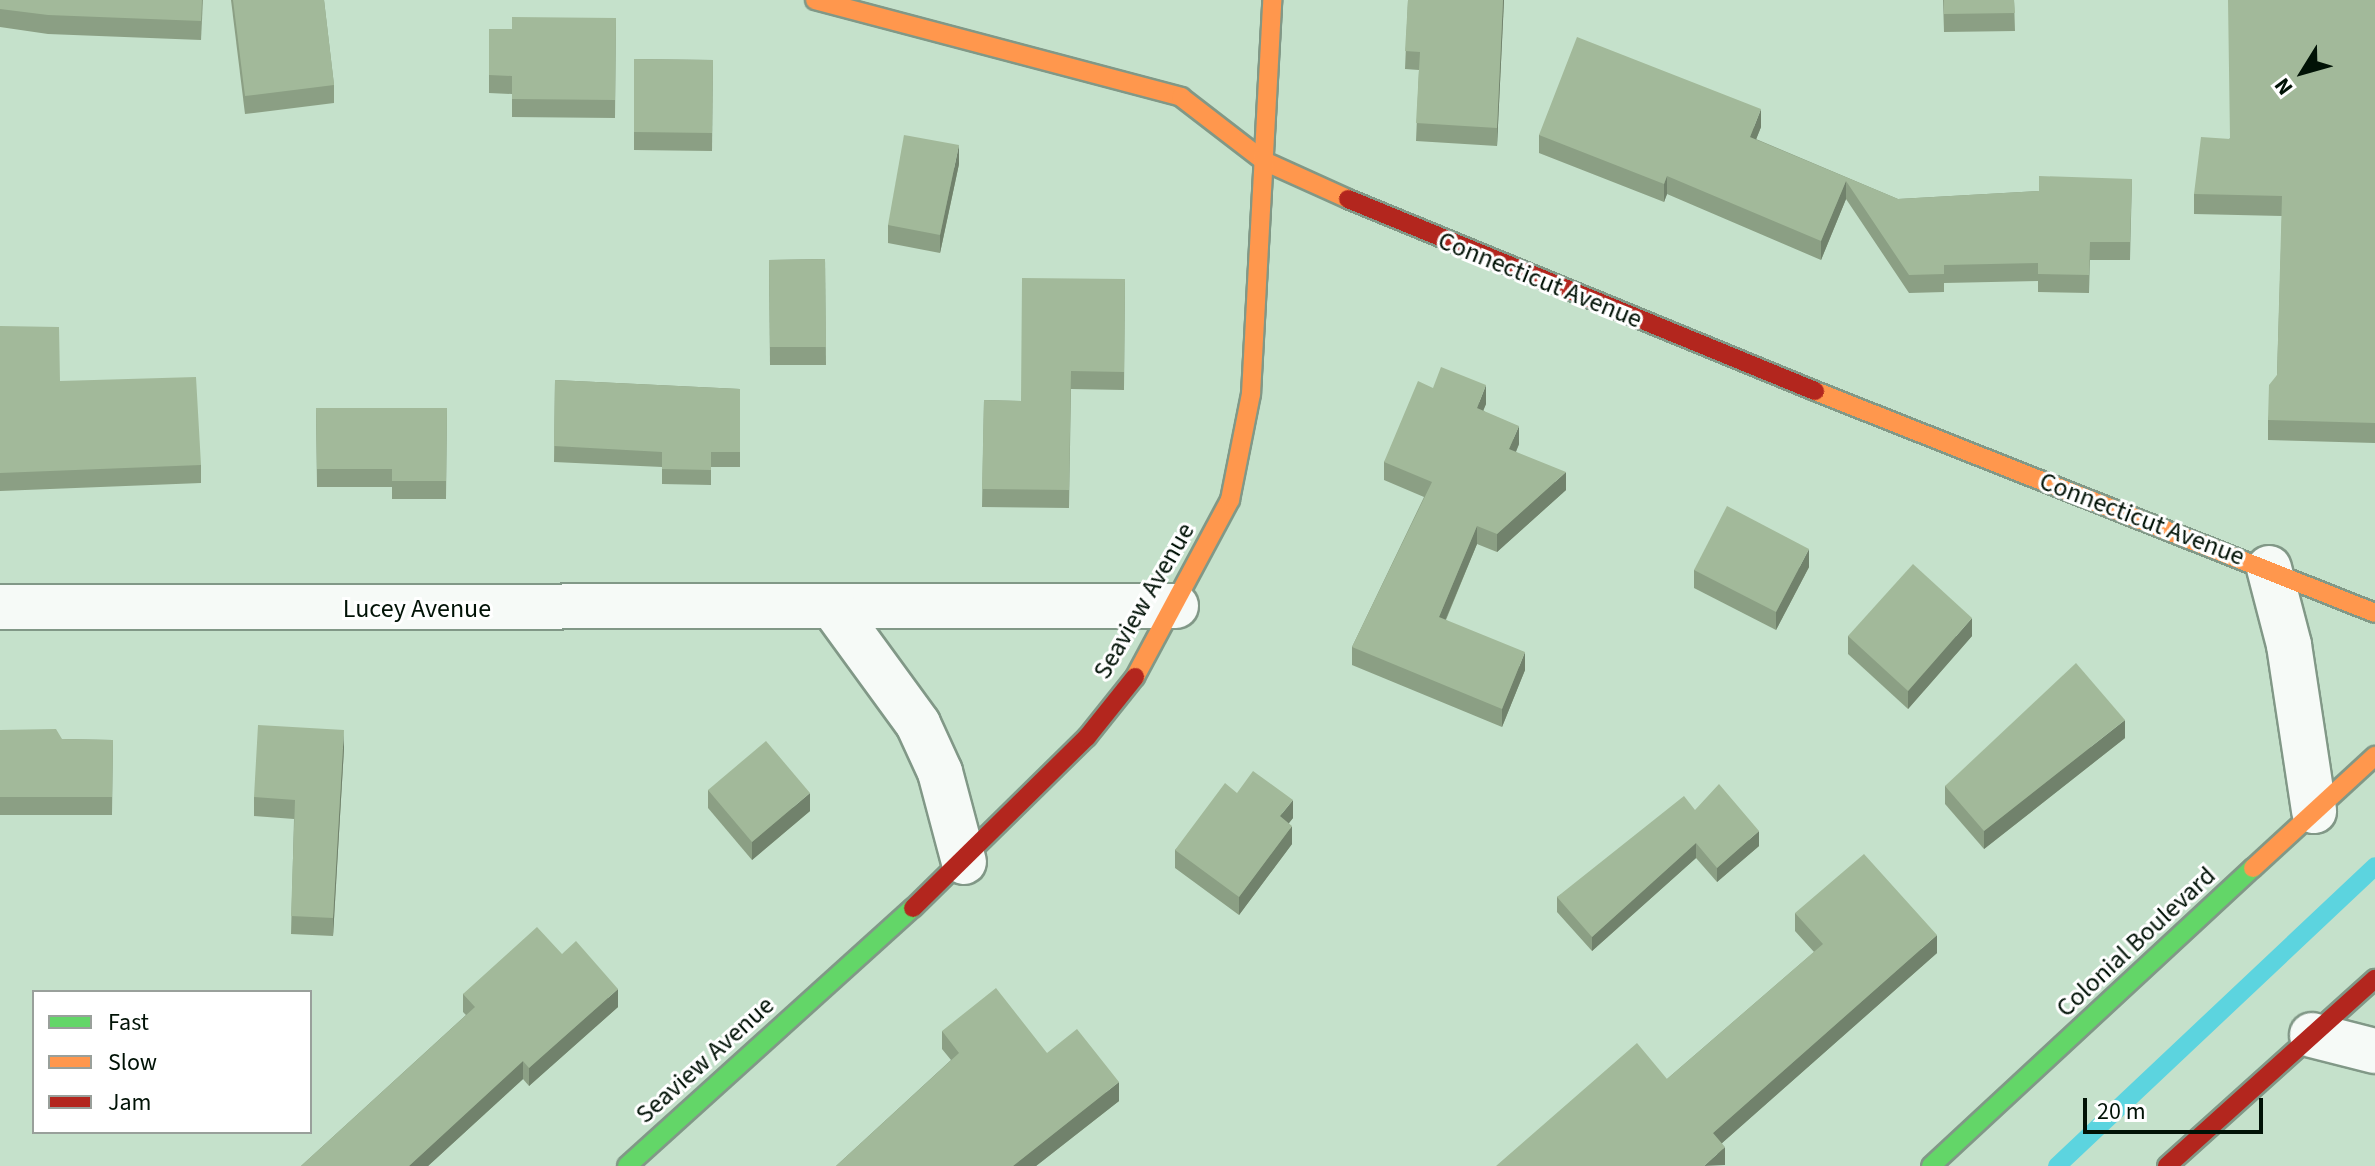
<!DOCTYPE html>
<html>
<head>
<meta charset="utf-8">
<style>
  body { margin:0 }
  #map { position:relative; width:2375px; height:1166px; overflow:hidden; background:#c5e1cb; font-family:"Source Sans 3",sans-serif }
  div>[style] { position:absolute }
  .stream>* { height:18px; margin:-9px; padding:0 9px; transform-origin:9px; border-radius:9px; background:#5cd4df }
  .roads { filter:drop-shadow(2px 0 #819887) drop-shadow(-2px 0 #819887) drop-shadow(0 2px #819887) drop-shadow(0 -2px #819887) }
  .street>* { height:44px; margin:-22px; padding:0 22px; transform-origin:22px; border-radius:22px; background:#f6faf7 }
  .fast>* { height:18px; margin:-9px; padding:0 9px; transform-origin:9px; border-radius:9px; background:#63d668 }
  .slow>* { height:18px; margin:-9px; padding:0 9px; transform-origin:9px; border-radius:9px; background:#ff974d }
  .jam>* { height:18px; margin:-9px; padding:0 9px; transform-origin:9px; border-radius:9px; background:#b3261e }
  .wall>* { inset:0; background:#8b9f84 }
  .shaded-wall>* { inset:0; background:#71826c }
  .building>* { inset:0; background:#a2b99a }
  span { translate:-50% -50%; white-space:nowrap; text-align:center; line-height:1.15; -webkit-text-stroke:6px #fff; paint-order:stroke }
  .street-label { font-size:26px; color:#011206 }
  .legend { position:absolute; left:32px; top:990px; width:280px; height:144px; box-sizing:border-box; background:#fff; border:2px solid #99a09b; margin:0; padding:10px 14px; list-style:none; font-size:24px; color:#011206 }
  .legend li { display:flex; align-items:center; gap:16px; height:40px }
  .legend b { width:40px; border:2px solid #99a09b }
  .north { position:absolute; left:2263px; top:32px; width:80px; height:80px; -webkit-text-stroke:6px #fff; paint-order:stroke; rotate:233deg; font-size:22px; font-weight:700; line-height:32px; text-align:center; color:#011206 }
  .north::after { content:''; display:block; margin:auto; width:28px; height:36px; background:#011206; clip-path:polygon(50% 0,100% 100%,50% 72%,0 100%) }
  .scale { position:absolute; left:2083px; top:1098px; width:180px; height:36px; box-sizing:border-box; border:4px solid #011206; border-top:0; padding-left:10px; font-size:24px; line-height:28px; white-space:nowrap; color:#011206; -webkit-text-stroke:6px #fff; paint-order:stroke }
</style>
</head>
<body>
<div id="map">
  <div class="stream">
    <div style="left:2057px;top:1166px;width:437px;rotate:-43.3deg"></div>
  </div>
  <div class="roads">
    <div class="street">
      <div style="left:2269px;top:568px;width:80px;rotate:75.4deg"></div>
      <div style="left:2289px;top:645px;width:168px;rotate:81.4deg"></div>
      <div style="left:0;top:607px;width:1176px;rotate:-0.05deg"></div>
      <div style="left:835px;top:610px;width:141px;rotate:53.9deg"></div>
      <div style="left:918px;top:724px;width:53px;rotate:65.4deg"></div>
      <div style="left:940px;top:772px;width:93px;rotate:75.1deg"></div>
      <div style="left:2312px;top:1035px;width:65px;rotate:14.3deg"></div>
    </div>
    <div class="fast">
      <div style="left:627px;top:1166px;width:385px;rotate:-42.1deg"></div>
      <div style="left:1931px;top:1166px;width:439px;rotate:-42.8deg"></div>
    </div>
    <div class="slow">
      <div style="left:815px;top:0;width:379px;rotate:14.8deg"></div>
      <div style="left:1181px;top:97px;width:105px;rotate:37.6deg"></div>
      <div style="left:1264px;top:161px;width:92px;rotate:24.3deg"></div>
      <div style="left:1815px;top:391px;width:602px;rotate:21.62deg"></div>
      <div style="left:1135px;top:677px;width:201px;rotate:-61.8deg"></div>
      <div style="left:1230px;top:500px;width:108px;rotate:-78.8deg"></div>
      <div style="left:1251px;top:394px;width:395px;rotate:-86.9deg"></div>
      <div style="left:2253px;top:868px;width:166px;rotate:-42.6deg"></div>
    </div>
    <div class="jam">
      <div style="left:1348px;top:199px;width:505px;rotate:22.35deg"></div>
      <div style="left:913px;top:908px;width:244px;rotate:-44.5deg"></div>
      <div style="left:1087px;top:737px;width:77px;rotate:-51.3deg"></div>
      <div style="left:2167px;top:1166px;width:280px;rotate:-42deg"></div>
    </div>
  </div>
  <div class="wall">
    <div style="clip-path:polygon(0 0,203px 0,201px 40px,48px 34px,0 27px)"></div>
    <div style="clip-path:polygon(231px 0,324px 0,334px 85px,334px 103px,245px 114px)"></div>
    <div style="clip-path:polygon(1408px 0,1504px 0,1497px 146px,1416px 141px,1419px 70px,1405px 69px)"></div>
    <div style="clip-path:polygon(1943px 0,2014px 0,2015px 31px,1944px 32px)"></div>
    <div style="clip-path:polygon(2375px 0,2375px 443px,2268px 440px,2268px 420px,2277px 375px,2282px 216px,2194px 214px,2194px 194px,2229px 139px)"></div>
    <div style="clip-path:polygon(616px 18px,615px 118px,512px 117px,512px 94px,489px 93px,489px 75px,512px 29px)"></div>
    <div style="clip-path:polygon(634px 59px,713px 60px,712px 151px,634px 150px)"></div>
    <div style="clip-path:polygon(1761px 127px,1756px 139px,1898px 199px,2039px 191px,2132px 179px,2130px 260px,2090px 260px,2089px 293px,2038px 292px,2038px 281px,1944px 283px,1944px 292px,1909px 293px,1846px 199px,1821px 260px,1667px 194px,1664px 202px,1539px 153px,1539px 135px)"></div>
    <div style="clip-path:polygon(959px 164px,940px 253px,888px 243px,888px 225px)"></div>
    <div style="clip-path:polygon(825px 259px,826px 365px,770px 365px,769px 260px)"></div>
    <div style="clip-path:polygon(1125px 279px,1124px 390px,1071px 389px,1069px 508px,982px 507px,984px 400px,1021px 401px)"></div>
    <div style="clip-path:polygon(0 326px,60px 381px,201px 465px,201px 483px,0 491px)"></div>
    <div style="clip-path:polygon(555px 380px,740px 389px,740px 467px,711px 467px,711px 485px,662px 484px,662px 467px,554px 462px)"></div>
    <div style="clip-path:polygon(1433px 388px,1486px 404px,1483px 410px,1519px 444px,1516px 452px,1566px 490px,1497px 552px,1477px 544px,1446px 620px,1525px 670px,1502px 727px,1352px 665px,1352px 647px,1424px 497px,1384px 480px,1384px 462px)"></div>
    <div style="clip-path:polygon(316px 408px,447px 408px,446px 499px,392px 499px,392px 487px,317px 487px)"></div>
    <div style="clip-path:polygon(1809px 567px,1776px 630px,1694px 588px,1694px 570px)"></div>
    <div style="clip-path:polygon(1848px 636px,1972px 636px,1908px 709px,1848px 654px)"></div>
    <div style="clip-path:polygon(0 730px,62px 739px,113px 740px,112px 815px,0 815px)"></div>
    <div style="clip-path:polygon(2125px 738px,1984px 849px,1945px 804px,1945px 786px)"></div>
    <div style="clip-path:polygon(344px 748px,333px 936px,291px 934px,294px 819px,254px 816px,254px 797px)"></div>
    <div style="clip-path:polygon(708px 790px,810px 811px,752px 860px,708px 808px)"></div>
    <div style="clip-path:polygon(1237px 793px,1293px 818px,1289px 823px,1292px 844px,1239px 915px,1175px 868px,1175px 850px)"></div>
    <div style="clip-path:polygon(1695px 810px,1759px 846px,1717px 882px,1696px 858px,1592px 951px,1557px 912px,1557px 897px)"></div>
    <div style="clip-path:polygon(1795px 913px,1937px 953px,1722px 1143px,1725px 1165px,1667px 1079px,1814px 952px,1795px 931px)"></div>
    <div style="clip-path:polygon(562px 954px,618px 1007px,529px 1086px,523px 1079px,428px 1166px,301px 1166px,466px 1015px,463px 1012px,463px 994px)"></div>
    <div style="clip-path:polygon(942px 1031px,1047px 1053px,1119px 1101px,1036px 1166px,836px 1166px,951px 1060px,942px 1049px)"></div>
  </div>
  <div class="shaded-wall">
    <div style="clip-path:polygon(1503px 0,1504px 0,1497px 146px,1497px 128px)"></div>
    <div style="clip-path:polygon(1761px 109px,1761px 127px,1750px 155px,1750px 137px)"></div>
    <div style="clip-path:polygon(959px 145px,959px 164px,940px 253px,940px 235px)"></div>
    <div style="clip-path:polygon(1667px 176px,1667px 194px,1664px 202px,1664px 184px)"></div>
    <div style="clip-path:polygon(1846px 181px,1846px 199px,1821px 260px,1821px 241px)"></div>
    <div style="clip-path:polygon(1486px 385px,1486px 404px,1477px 426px,1477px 408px)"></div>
    <div style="clip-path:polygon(1519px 426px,1519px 444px,1509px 468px,1509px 449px)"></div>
    <div style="clip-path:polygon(1566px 472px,1566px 490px,1497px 552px,1497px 534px)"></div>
    <div style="clip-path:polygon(1477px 526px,1477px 544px,1439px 635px,1439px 617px)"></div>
    <div style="clip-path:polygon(1809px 549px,1809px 567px,1776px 630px,1776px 612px)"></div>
    <div style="clip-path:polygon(1972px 618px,1972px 636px,1908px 709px,1908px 691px)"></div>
    <div style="clip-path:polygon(1525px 652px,1525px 670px,1502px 727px,1502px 709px)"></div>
    <div style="clip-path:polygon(2125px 720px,2125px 738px,1984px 849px,1984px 831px)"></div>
    <div style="clip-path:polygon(344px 730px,344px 748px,333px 936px,333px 918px)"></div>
    <div style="clip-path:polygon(810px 793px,810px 811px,752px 860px,752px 842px)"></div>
    <div style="clip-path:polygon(1293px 800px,1293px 818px,1280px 834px,1280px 816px)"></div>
    <div style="clip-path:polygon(1292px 826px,1292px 844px,1239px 915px,1239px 897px)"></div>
    <div style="clip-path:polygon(1759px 831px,1759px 846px,1717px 882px,1717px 868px)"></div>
    <div style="clip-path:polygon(1696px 843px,1696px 858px,1592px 951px,1592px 937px)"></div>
    <div style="clip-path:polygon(1937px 935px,1937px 953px,1713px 1151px,1713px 1133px)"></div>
    <div style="clip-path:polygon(618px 989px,618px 1007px,529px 1086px,529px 1068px)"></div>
    <div style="clip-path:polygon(523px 1061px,523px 1079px,428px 1166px,409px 1166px)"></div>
    <div style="clip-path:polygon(1119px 1082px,1119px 1101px,1036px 1166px,1013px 1166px)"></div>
    <div style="clip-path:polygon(1725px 1147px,1725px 1165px,1704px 1166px)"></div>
  </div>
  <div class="building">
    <div style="clip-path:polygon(0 0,202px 0,201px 21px,48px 15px,0 9px)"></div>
    <div style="clip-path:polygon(233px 0,324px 0,334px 85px,245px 96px)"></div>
    <div style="clip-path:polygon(1408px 0,1503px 0,1497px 128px,1416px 123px,1420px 52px,1405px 51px)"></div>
    <div style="clip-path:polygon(1944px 0,2014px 0,2015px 13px,1944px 14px)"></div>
    <div style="clip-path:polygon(2228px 0,2375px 0,2375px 423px,2268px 420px,2269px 385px,2277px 375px,2282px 196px,2194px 194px,2201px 137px,2230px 139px)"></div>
    <div style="clip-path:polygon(512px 17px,616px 18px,615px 100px,512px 99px,512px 76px,489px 75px,489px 29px,512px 29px)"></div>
    <div style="clip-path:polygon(1577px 37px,1761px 109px,1750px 137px,1898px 199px,2039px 191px,2039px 176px,2132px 179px,2130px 242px,2090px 242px,2089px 275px,2038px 274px,2038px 263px,1944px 265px,1944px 274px,1909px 275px,1846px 181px,1821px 241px,1667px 176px,1664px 184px,1539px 135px)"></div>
    <div style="clip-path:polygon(634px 59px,713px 60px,712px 133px,634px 132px)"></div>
    <div style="clip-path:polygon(904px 135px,959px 145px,940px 235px,888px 225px)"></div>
    <div style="clip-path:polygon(825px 259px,826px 347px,770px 347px,769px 260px)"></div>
    <div style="clip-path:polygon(1022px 278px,1125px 279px,1124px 372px,1071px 371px,1069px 490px,982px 489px,984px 400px,1021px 401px)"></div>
    <div style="clip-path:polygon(0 326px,59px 327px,60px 381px,196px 377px,201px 465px,0 473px)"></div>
    <div style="clip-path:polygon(1441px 367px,1486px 385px,1477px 408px,1519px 426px,1509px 449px,1566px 472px,1497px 534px,1477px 526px,1439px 617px,1525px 652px,1502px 709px,1352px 647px,1432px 482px,1384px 462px,1418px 381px,1433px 388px)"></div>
    <div style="clip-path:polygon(555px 380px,740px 389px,740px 452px,711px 452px,711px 470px,662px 469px,662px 452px,554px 446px)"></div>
    <div style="clip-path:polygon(316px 408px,447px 408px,446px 481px,392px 481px,392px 469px,317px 469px)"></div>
    <div style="clip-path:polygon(1727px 506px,1809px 549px,1776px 612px,1694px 570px)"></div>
    <div style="clip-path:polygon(1913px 564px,1972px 618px,1908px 691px,1848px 636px)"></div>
    <div style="clip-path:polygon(2076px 663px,2125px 720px,1984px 831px,1945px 786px)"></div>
    <div style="clip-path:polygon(258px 725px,344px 730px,333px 918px,291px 916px,295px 800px,254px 797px)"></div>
    <div style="clip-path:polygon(56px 729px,62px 739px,113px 740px,112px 797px,0 797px,0 730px)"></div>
    <div style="clip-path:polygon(766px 741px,810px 793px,752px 842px,708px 790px)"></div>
    <div style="clip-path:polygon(1253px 771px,1293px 800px,1280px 816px,1292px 826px,1239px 897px,1175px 850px,1225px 783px,1237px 793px)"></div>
    <div style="clip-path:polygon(1719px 784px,1759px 831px,1717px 868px,1696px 843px,1592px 937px,1557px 897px,1684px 796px,1695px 810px)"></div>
    <div style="clip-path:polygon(1864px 854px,1937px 935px,1713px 1133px,1725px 1147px,1704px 1166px,1496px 1166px,1637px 1043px,1667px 1079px,1823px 944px,1795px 913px)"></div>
    <div style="clip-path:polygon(537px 927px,562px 954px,576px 941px,618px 989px,529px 1068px,523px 1061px,409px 1166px,301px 1166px,475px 1007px,463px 994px)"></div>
    <div style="clip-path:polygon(996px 988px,1047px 1053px,1077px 1029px,1119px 1082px,1013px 1166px,836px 1166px,959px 1053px,942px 1031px)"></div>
  </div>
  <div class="street-label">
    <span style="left:1540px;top:280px;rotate:22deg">Connecticut Avenue</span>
    <span style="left:2142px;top:519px;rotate:21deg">Connecticut Avenue</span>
    <span style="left:1144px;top:601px;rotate:-60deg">Seaview Avenue</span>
    <span style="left:417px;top:609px">Lucey Avenue</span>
    <span style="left:2136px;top:942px;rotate:-43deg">Colonial Boulevard</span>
    <span style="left:705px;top:1060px;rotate:-42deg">Seaview Avenue</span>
  </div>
  <ul class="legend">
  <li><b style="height:10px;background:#63d668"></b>Fast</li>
  <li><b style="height:10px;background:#ff974d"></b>Slow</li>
  <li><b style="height:10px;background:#b3261e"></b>Jam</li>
  </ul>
  <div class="north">N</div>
  <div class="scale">20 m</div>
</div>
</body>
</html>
